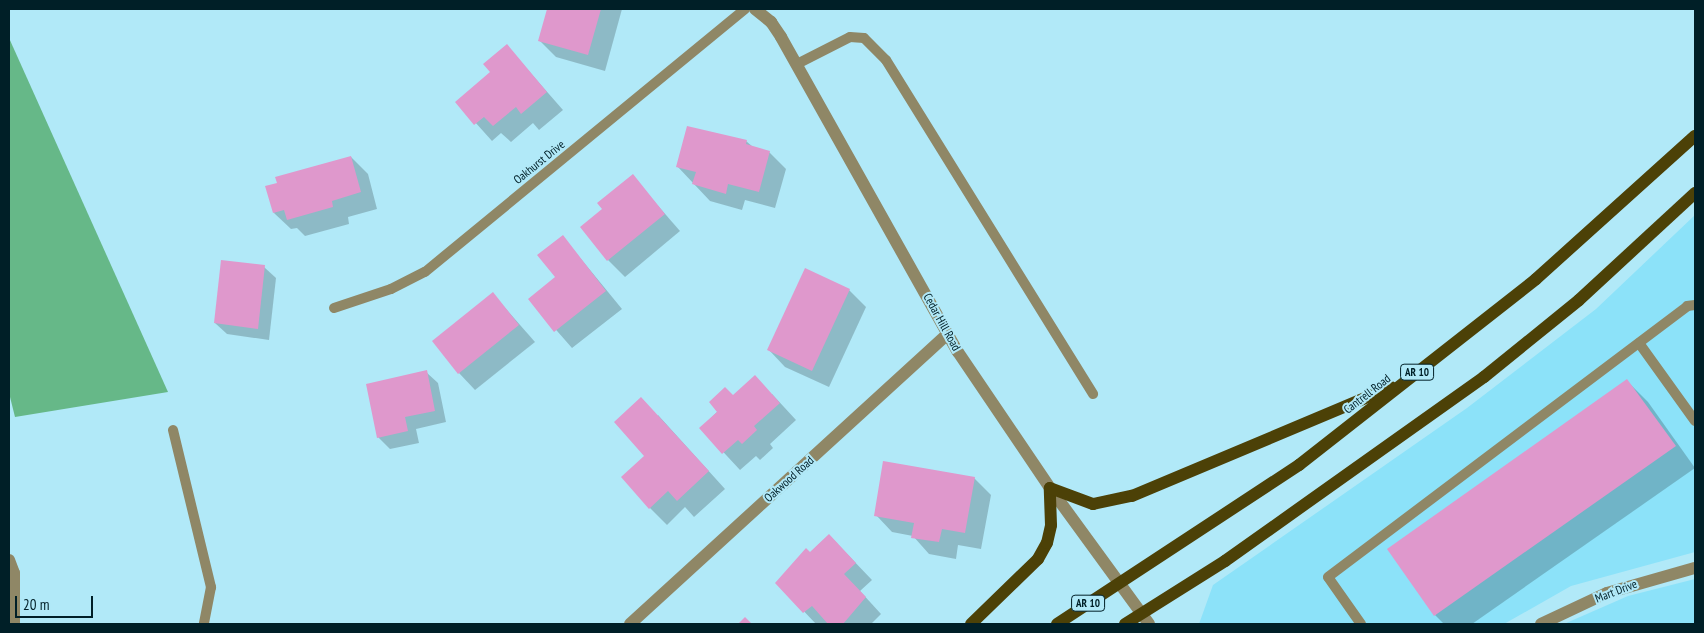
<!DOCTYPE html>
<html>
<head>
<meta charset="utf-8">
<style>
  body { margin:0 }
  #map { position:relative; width:1704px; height:633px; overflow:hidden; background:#b1e9f8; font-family:"PT Sans Narrow",sans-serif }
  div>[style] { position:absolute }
  .built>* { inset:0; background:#8ce2f9 }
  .forest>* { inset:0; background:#66b888 }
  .shadow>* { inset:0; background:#0003 }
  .building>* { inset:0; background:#df98cc }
  .service>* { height:10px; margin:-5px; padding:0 5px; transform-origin:5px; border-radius:5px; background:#8f8766 }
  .minor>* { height:12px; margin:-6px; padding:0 6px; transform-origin:6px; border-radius:6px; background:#8f8766 }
  .primary>* { height:12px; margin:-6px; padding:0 6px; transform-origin:6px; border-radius:6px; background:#4c4107 }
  span { translate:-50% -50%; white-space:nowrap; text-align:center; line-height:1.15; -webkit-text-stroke:4px #b1e9f8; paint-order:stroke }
  .shield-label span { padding:1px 4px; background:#b1e9f8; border:1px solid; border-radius:4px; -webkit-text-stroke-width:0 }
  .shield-label { font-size:11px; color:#001f27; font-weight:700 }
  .street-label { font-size:12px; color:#001f27 }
  .frame { position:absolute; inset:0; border:10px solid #001f27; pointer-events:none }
  .scale { position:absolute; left:15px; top:596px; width:78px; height:22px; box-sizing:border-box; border:2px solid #001f27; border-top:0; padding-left:6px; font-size:15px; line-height:18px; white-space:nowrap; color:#001f27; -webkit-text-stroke:4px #b1e9f8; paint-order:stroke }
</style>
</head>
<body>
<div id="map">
  <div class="built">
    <div style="clip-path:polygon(1695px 215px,1695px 552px,1571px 586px,1504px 624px,1199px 624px,1213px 585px,1467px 408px,1596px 309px)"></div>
    <div style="clip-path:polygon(1695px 579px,1695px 624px,1564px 624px,1628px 596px)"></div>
  </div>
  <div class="forest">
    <div style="clip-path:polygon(9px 38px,168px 392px,15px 417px,9px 393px)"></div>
  </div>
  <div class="shadow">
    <div style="clip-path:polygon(548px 9px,622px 9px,605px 71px,556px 57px,539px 40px)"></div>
    <div style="clip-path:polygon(507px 46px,563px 110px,539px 130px,533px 123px,511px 142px,501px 133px,492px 141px,457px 102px,491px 73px)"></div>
    <div style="clip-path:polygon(746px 141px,753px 147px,769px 152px,786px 169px,775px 208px,745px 200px,742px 210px,710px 201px,677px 166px)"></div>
    <div style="clip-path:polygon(351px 157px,368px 174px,377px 209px,348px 217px,349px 224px,305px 236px,297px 228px,291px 229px,274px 213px,279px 184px)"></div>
    <div style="clip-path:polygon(632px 176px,680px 231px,625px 277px,608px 260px,604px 210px)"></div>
    <div style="clip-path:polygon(563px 237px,622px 309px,572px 348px,529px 299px,557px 277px)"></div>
    <div style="clip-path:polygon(264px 267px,276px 278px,269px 340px,227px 334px,215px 323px)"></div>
    <div style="clip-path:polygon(849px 290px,866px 307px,829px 387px,785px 367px,769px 350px)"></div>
    <div style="clip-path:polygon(493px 294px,535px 342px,475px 390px,459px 373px)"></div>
    <div style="clip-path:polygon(426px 372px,438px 383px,446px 422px,416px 429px,419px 443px,390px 449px,378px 437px)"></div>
    <div style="clip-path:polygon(1627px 381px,1648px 402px,1695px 468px,1472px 624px,1444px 624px,1435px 615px)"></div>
    <div style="clip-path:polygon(772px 394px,796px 420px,770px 444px,773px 448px,760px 460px,756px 456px,740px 470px,701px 428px,733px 396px)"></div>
    <div style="clip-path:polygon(658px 415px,725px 489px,694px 517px,685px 507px,667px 525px,650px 508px,646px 456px)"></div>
    <div style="clip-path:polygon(974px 478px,991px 495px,981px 549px,958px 545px,956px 559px,929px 554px,913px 536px,892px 532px,876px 515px)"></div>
    <div style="clip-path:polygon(829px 535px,872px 580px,860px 591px,881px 614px,871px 624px,816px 624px,777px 583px)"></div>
  </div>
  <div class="building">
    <div style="clip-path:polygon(547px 9px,601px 9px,588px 55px,538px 41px)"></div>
    <div style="clip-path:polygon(507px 44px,547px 92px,521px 114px,516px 107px,493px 126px,484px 117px,474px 125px,455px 102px,490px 72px,483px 64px)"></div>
    <div style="clip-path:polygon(687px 126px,747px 140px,746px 144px,770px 151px,759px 192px,728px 184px,726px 194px,692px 184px,696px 172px,676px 167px)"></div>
    <div style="clip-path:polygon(351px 156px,361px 192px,332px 201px,333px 207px,287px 220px,284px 210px,273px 213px,265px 186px,277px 183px,275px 177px)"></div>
    <div style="clip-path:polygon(633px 174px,665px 214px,607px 261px,580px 227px,602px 209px,597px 203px)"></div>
    <div style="clip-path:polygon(563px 235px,606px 291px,554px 332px,528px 299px,555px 277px,537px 255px)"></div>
    <div style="clip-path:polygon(221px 260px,265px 265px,258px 329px,214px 323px)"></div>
    <div style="clip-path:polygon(805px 268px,850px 289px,812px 371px,767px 350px)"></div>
    <div style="clip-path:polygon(493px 292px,519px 325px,458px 374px,432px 341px)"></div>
    <div style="clip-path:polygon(427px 370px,435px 411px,405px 417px,408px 431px,377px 438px,366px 384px)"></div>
    <div style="clip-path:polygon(755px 375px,780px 403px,754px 426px,757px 430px,742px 444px,738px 440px,722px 454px,699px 428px,717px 412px,709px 402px,725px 387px,733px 395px)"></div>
    <div style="clip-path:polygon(1627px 379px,1676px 446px,1434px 616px,1387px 549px)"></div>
    <div style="clip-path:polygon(641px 397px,709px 471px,677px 501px,668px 491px,649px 509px,621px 477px,644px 456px,614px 422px)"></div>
    <div style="clip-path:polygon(883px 461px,975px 477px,965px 533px,942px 529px,939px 542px,911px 538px,914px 523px,874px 516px)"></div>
    <div style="clip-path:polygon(829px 534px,856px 563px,844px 574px,866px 597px,843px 624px,828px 624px,812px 606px,803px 613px,775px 583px,806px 548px,810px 552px)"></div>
    <div style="clip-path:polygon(745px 617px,752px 624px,738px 624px)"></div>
  </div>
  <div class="service">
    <div style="left:797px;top:64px;width:59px;rotate:-27deg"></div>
    <div style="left:850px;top:37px;width:14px;rotate:4deg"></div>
    <div style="left:864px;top:38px;width:31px;rotate:45deg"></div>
    <div style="left:886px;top:60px;width:393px;rotate:58.2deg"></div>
    <div style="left:334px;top:308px;width:60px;rotate:-18.4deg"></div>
    <div style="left:391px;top:289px;width:38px;rotate:-27deg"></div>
    <div style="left:425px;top:272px;width:414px;rotate:-39.4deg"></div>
    <div style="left:1639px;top:343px;width:96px;rotate:54.3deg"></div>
    <div style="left:173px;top:430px;width:162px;rotate:76.4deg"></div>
    <div style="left:211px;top:587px;width:38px;rotate:101deg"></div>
    <div style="left:1361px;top:624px;width:57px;rotate:-125.1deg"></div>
    <div style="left:1328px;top:577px;width:450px;rotate:-37deg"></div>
    <div style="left:1687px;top:306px;width:8px;rotate:-7deg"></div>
  </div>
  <div class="minor">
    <div style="left:755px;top:9px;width:21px;rotate:39deg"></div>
    <div style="left:771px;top:22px;width:18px;rotate:56deg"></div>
    <div style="left:781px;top:37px;width:361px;rotate:60.7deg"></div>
    <div style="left:958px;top:352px;width:164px;rotate:55.9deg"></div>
    <div style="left:1050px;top:488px;width:168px;rotate:53.9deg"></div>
    <div style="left:9px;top:560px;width:14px;rotate:69deg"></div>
    <div style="left:14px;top:573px;width:51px;rotate:90deg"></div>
    <div style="left:630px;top:624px;width:430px;rotate:-42.4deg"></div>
    <div style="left:1541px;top:624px;width:73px;rotate:-25.2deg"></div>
    <div style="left:1607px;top:593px;width:91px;rotate:-15.9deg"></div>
  </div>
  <div class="primary">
    <div style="left:971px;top:624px;width:93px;rotate:-44.1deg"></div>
    <div style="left:1038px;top:559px;width:18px;rotate:-61deg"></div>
    <div style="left:1047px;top:543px;width:18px;rotate:-77deg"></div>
    <div style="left:1051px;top:525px;width:37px;rotate:-92deg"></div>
    <div style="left:1050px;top:488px;width:46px;rotate:20.4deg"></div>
    <div style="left:1093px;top:504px;width:40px;rotate:-12deg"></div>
    <div style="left:1132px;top:496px;width:281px;rotate:-22.8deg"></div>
    <div style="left:1057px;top:624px;width:290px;rotate:-33.3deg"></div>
    <div style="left:1299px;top:465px;width:301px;rotate:-38.1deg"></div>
    <div style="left:1536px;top:279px;width:214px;rotate:-42deg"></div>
    <div style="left:1125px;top:624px;width:118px;rotate:-32.2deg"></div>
    <div style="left:1225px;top:561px;width:318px;rotate:-35.4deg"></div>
    <div style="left:1484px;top:377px;width:122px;rotate:-39deg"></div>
    <div style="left:1579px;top:300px;width:158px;rotate:-42.7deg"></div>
  </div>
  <div class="shield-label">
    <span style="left:1417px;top:372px">AR 10</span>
    <span style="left:1088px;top:603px">AR 10</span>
  </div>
  <div class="street-label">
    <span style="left:539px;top:162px;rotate:-39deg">Oakhurst Drive</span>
    <span style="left:942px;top:322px;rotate:61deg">Cedar Hill Road</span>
    <span style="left:1367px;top:394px;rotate:-38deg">Cantrell Road</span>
    <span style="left:789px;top:479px;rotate:-42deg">Oakwood Road</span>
    <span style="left:1616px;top:591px;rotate:-21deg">Mart Drive</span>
  </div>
  <div class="frame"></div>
  <div class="scale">20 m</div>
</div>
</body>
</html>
